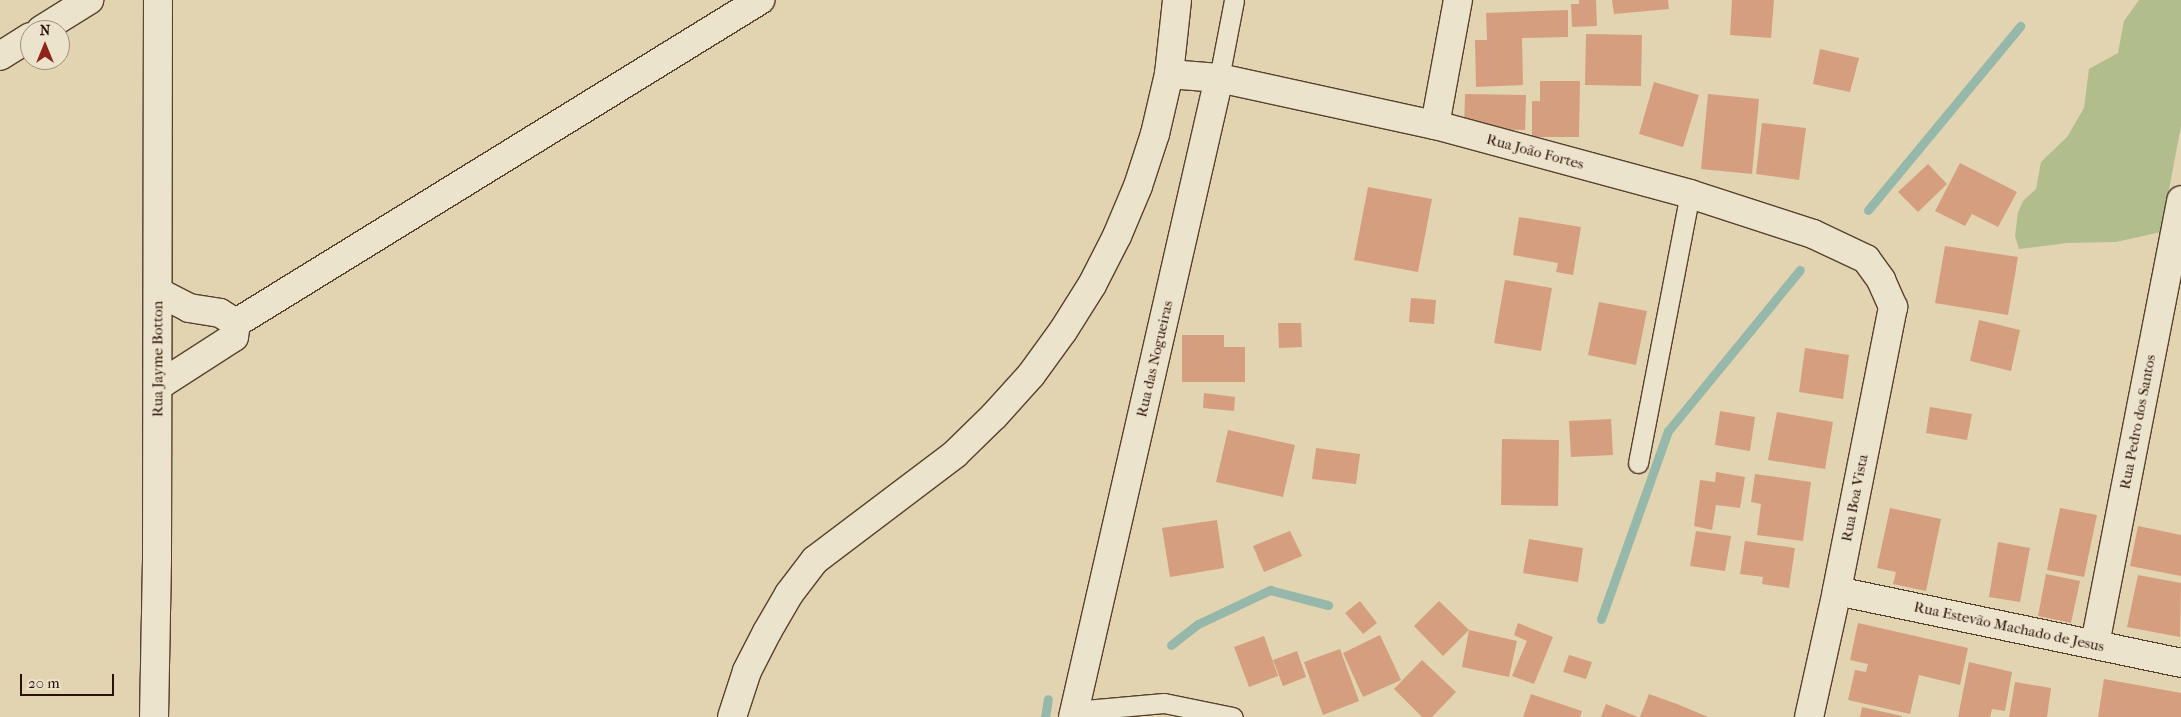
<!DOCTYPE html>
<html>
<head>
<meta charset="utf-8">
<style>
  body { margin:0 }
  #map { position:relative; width:2181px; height:717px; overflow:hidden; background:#e2d4b0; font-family:"IM FELL French Canon",serif }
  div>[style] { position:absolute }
  .green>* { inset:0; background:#b1bd8d }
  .stream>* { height:9px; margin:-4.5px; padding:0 4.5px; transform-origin:4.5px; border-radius:4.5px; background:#95b8ab }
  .building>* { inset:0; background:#d59e7f }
  .roads { filter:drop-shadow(1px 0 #57412c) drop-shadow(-1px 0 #57412c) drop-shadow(0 1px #57412c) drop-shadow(0 -1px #57412c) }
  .service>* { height:19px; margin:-9.5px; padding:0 9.5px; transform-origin:9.5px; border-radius:9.5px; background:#ece3cc }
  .minor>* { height:28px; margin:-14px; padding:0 14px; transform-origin:14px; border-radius:14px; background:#ece3cc }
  span { translate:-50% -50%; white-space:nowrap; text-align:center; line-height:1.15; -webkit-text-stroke:5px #ece3cc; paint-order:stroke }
  .street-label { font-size:15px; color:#291000 }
  .north { position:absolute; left:20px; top:20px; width:50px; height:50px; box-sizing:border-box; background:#ece3cc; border:1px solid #9e8f7a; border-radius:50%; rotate:0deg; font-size:14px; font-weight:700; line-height:20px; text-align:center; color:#291000 }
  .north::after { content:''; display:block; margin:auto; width:18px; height:22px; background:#8f2418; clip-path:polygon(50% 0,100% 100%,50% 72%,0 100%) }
  .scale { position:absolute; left:20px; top:674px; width:94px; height:22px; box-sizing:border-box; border:2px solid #291000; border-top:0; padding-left:6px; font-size:15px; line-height:18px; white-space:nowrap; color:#291000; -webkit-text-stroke:4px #ece3cc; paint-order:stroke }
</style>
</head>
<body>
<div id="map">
  <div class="green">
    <div style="clip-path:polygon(2139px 0,2181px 0,2181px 126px,2161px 232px,2116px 242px,2067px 243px,2019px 249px,2015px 236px,2018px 212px,2023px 201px,2036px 189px,2041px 162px,2067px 137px,2084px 108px,2089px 69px,2118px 53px,2124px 21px)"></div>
  </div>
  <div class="stream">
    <div style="left:1868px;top:210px;width:239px;rotate:-50.4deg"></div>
    <div style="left:1601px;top:619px;width:200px;rotate:-70.4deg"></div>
    <div style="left:1668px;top:431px;width:208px;rotate:-50.7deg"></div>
    <div style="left:1171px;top:645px;width:34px;rotate:-38deg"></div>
    <div style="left:1198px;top:624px;width:80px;rotate:-25.3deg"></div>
    <div style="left:1270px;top:590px;width:60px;rotate:14.5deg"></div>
    <div style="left:1045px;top:717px;width:18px;rotate:-81deg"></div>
  </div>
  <div class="building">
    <div style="clip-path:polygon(1579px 0,1596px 0,1597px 26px,1572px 27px,1571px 4px,1579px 4px)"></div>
    <div style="clip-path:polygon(1612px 0,1668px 0,1669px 9px,1614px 14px)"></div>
    <div style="clip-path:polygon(1732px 0,1774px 0,1771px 38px,1730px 35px)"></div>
    <div style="clip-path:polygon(1568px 10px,1568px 37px,1522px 38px,1523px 85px,1476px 87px,1475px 40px,1487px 40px,1486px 13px)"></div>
    <div style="clip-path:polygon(1586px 34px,1642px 35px,1641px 86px,1585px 85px)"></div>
    <div style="clip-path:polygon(1820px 49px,1859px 58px,1850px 92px,1813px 84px)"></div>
    <div style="clip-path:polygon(1540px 81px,1580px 81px,1579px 137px,1532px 137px,1532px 101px,1540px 101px)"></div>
    <div style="clip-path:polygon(1654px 82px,1699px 95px,1683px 147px,1639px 134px)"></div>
    <div style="clip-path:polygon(1465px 94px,1526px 95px,1525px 130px,1464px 129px)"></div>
    <div style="clip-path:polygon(1708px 94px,1759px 99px,1752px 174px,1701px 169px)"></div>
    <div style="clip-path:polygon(1762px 123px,1806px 128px,1799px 180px,1756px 174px)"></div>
    <div style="clip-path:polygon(1960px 163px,2017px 192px,1998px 227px,1972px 214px,1965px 226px,1935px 211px)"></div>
    <div style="clip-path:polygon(1928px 164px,1947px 184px,1918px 212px,1898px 192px)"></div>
    <div style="clip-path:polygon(1368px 187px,1432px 199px,1418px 272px,1354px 260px)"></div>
    <div style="clip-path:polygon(1519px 217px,1581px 227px,1573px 275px,1556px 272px,1558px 263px,1513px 255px)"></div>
    <div style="clip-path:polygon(1945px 246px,2018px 257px,2008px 315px,1935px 303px)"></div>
    <div style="clip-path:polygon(1505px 280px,1552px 288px,1541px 351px,1494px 343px)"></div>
    <div style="clip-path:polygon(1411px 298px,1436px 300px,1434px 324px,1409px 322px)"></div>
    <div style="clip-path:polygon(1599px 302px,1647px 311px,1636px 365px,1588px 355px)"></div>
    <div style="clip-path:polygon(1979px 320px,2020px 330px,2011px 371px,1970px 361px)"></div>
    <div style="clip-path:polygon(1278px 323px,1301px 323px,1302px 347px,1279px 348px)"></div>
    <div style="clip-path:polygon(1182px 335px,1224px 335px,1224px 347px,1245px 347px,1245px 382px,1182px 382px)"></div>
    <div style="clip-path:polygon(1805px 348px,1849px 355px,1843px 399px,1799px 392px)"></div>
    <div style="clip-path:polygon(1204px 393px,1235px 397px,1234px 411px,1203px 408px)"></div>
    <div style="clip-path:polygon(1930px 407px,1972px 414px,1967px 440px,1926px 433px)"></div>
    <div style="clip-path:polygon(1720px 411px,1755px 417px,1750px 451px,1715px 445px)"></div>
    <div style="clip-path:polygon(1777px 412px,1833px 422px,1825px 469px,1768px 460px)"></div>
    <div style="clip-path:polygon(1611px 419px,1613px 455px,1571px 457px,1569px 421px)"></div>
    <div style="clip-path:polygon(1228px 430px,1295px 445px,1283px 497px,1216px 482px)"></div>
    <div style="clip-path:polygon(1502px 439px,1559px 440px,1558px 506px,1501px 505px)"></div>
    <div style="clip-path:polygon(1316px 448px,1360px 454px,1356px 484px,1312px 479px)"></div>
    <div style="clip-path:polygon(1716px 472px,1745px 477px,1740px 508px,1716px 505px,1712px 530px,1694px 526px,1700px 480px,1715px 482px)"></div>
    <div style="clip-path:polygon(1755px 474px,1811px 482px,1803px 541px,1757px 535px,1761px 504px,1751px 502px)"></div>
    <div style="clip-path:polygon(1890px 508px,1941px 519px,1926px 591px,1893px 584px,1896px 572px,1877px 568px)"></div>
    <div style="clip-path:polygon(2060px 508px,2097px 515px,2084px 577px,2047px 570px)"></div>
    <div style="clip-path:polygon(1217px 520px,1224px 568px,1170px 577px,1162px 528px)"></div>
    <div style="clip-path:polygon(2138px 526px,2181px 535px,2181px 576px,2130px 566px)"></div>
    <div style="clip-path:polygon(1290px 531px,1302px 556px,1264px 572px,1253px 546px)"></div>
    <div style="clip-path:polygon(1696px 531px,1731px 536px,1725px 571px,1690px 566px)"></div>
    <div style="clip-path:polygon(1529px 539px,1583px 548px,1578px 582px,1523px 573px)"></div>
    <div style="clip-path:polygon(1745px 541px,1795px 548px,1789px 588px,1762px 584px,1763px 577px,1740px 574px)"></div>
    <div style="clip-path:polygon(1998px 542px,2030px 548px,2020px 602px,1989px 597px)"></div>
    <div style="clip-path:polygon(2046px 574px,2080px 581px,2071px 623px,2038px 616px)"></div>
    <div style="clip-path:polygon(2138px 575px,2181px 583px,2180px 637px,2127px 627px)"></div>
    <div style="clip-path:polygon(1360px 601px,1377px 623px,1363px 634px,1345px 613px)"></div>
    <div style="clip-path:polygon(1439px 601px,1469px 630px,1443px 656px,1414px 626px)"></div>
    <div style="clip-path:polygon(1518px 623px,1553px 637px,1534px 684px,1512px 676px,1527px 641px,1514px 635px)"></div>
    <div style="clip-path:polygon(1858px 623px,1968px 648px,1960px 685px,1919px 675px,1910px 714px,1848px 700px,1855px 670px,1866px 672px,1868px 664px,1850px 660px)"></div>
    <div style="clip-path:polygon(1469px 630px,1517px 641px,1509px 677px,1462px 667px)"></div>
    <div style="clip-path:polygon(1380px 635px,1401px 680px,1363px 697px,1343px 653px)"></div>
    <div style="clip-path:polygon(1264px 636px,1278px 676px,1249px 687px,1234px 647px)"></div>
    <div style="clip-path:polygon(1340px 649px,1359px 701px,1323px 715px,1304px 662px)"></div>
    <div style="clip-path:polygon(1297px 651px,1306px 677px,1283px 686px,1273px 660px)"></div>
    <div style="clip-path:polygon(1569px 655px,1592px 662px,1586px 679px,1563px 672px)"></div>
    <div style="clip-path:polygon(1422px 660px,1456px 692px,1432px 717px,1422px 717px,1394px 689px)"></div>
    <div style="clip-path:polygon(1969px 662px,2012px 672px,2005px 711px,1992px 709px,1990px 717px,1958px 717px)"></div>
    <div style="clip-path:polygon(2104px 679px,2181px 693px,2181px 717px,2098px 717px)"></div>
    <div style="clip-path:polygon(2015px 682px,2051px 688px,2047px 717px,2009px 717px)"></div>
    <div style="clip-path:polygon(1531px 694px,1582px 711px,1580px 717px,1523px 717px)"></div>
    <div style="clip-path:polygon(1649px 694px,1677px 704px,1708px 717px,1640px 717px)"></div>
    <div style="clip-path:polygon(1606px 704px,1638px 717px,1601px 717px)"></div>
    <div style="clip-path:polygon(1862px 707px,1902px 716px,1902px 717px,1860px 717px)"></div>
  </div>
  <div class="roads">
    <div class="service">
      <div style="left:1219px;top:78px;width:79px;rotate:-79.1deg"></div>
      <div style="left:1638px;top:463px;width:274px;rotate:-79.1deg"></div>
      <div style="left:1074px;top:711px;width:90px;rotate:-5.1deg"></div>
      <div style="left:1164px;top:703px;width:70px;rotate:11.5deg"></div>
    </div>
    <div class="minor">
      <div style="left:41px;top:30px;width:57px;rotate:-32deg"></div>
      <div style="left:0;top:56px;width:36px;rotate:-32deg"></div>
      <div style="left:1169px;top:74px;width:50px;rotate:4.6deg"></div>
      <div style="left:1219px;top:78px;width:221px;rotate:12.3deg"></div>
      <div style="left:1435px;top:125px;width:264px;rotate:15.1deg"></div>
      <div style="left:1690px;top:194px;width:129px;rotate:18deg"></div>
      <div style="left:1813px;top:234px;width:59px;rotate:25.3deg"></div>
      <div style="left:1866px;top:259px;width:26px;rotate:54deg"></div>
      <div style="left:1881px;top:280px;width:30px;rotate:66deg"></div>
      <div style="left:1893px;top:307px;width:289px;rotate:101.2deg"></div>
      <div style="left:1837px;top:591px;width:129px;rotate:102.5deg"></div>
      <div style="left:1435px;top:125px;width:127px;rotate:-79.6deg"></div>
      <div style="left:158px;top:292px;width:35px;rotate:27deg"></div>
      <div style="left:189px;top:308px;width:31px;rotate:9deg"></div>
      <div style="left:220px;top:313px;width:19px;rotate:32deg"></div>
      <div style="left:236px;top:323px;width:616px;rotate:-31.65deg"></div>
      <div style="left:158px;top:386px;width:90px;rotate:-32.8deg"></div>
      <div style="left:234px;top:337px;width:14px;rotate:-82deg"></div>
      <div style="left:1837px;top:591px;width:351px;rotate:11.8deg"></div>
      <div style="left:2095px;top:644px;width:452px;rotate:-79deg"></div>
      <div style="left:154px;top:717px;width:157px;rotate:-88.9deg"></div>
      <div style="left:157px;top:560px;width:560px;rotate:-89.9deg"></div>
      <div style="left:732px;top:717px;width:48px;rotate:-71.9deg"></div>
      <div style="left:747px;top:671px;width:44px;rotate:-62.9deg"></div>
      <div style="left:767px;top:632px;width:44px;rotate:-59.9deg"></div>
      <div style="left:789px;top:594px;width:43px;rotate:-52.6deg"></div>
      <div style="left:815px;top:560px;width:176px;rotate:-37.1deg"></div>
      <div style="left:955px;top:454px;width:54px;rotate:-44.3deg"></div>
      <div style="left:994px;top:416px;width:55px;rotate:-47.9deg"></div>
      <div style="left:1031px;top:375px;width:54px;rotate:-54deg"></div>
      <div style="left:1063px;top:331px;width:54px;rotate:-57.8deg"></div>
      <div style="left:1092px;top:285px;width:55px;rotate:-63deg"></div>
      <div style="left:1117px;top:236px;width:54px;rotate:-67.2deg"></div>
      <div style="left:1138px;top:186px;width:55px;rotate:-71.9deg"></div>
      <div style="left:1155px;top:134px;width:62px;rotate:-76.9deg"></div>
      <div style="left:1169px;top:74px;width:74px;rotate:-83.8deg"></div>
      <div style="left:1073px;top:717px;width:655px;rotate:-77.13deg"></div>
    </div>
  </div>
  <div class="street-label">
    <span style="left:1535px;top:152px;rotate:15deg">Rua João Fortes</span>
    <span style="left:158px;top:359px;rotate:-90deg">Rua Jayme Botton</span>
    <span style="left:1155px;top:359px;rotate:-77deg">Rua das Nogueiras</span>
    <span style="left:2138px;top:422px;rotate:-79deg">Rua Pedro dos Santos</span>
    <span style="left:1855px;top:498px;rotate:-79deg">Rua Boa Vista</span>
    <span style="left:2009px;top:627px;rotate:12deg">Rua Estevão Machado de Jesus</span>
  </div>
  <div class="north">N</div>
  <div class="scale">20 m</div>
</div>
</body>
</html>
